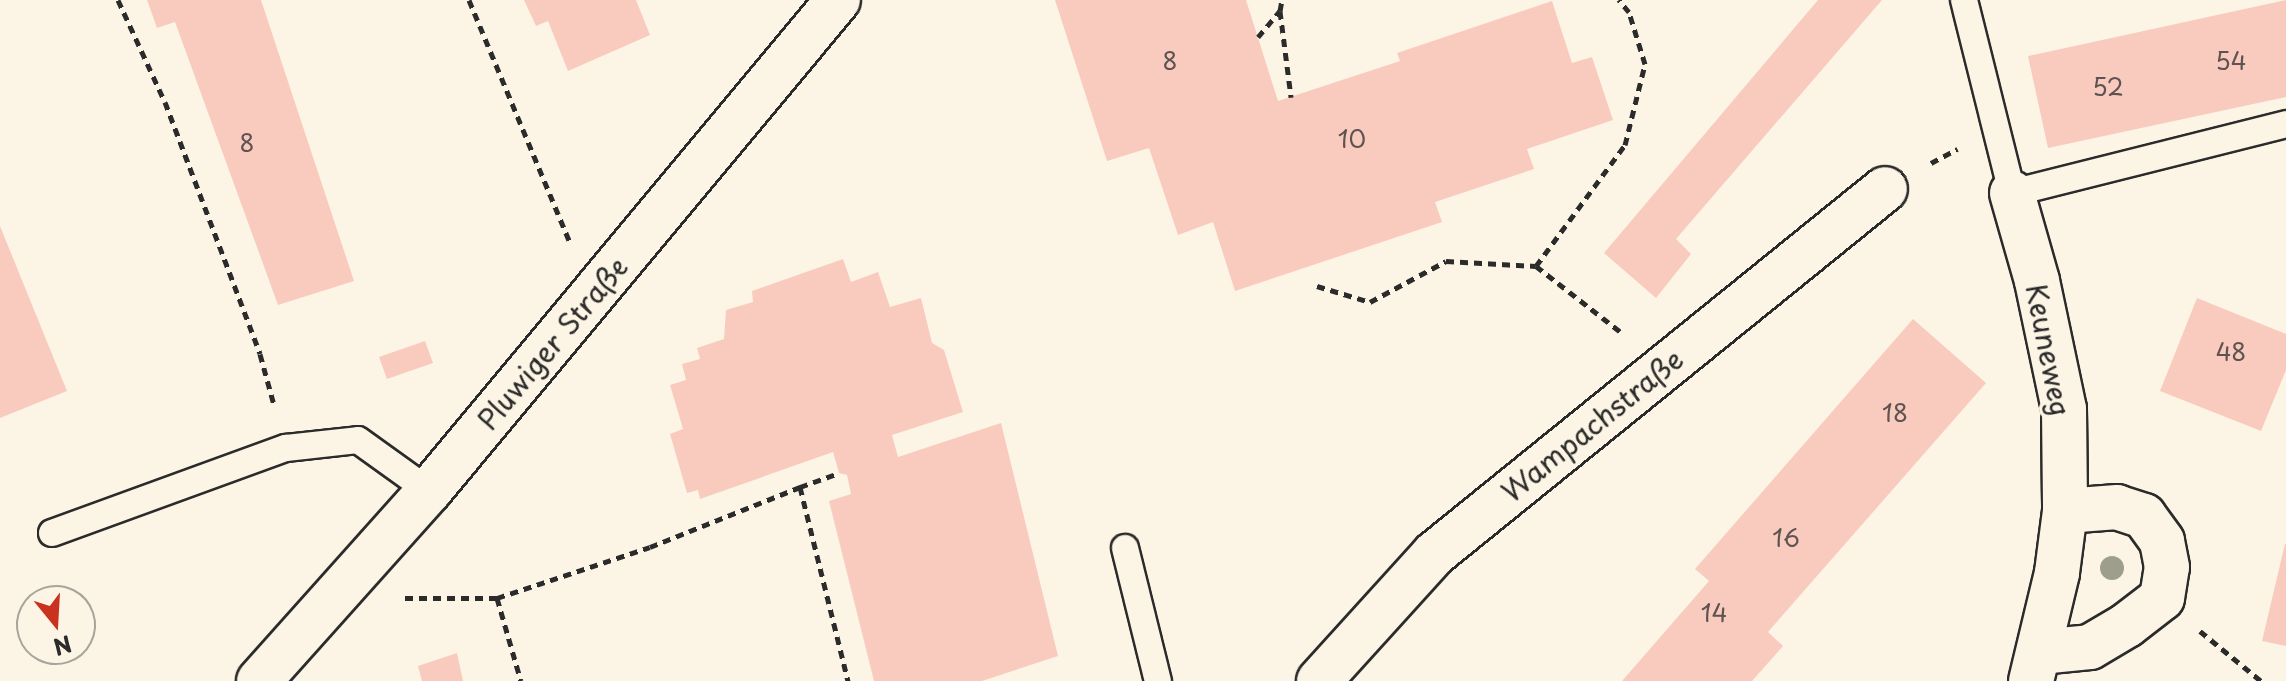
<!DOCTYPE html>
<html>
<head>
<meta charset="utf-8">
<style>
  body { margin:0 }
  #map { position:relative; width:2286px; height:681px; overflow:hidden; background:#fcf5e5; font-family:"Playpen Sans",sans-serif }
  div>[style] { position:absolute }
  .building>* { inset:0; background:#f9cbbe }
  .path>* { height:5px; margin-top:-2.5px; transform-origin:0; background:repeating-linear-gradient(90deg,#2b2b2b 0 8px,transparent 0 14px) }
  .roads { filter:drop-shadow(2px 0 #2b2b2b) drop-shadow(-2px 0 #2b2b2b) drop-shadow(0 2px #2b2b2b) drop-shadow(0 -2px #2b2b2b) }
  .lane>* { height:26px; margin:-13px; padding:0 13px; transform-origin:13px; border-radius:13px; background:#fcf5e5 }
  .street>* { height:44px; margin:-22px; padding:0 22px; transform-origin:22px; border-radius:22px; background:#fcf5e5 }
  .trees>* { width:24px; height:24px; margin:-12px; border-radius:50%; background:#9d9e8c }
  span { translate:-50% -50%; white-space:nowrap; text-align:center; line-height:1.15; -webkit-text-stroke:7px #fcf5e5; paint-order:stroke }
  .number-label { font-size:24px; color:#5e5350 }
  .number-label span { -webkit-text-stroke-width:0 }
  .street-label { font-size:28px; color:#2b2b2b }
  .north { position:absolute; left:16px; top:585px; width:80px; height:80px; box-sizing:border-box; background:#fcf5e5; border:2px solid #a8a49b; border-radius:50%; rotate:162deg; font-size:22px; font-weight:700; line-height:32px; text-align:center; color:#2b2b2b }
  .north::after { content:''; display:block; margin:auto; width:28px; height:36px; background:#c8321e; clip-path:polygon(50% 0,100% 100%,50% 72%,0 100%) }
</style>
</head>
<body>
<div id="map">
  <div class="building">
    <div style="clip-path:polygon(147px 0,261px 0,354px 281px,278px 305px,175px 22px,157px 28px)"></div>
    <div style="clip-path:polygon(524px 0,636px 0,650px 35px,568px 71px,548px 21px,536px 26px)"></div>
    <div style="clip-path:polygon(1055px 0,1246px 0,1278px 101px,1400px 61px,1397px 53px,1552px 1px,1572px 63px,1592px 57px,1613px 120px,1527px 149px,1534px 169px,1435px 202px,1442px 222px,1235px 291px,1213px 222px,1178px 235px,1149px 148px,1107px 161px)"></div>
    <div style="clip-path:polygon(1818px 0,1882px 0,1676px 239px,1691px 254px,1656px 298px,1604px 253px)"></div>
    <div style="clip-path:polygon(2286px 0,2286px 97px,2048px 148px,2028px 56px)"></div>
    <div style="clip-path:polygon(0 226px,67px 391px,0 418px)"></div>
    <div style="clip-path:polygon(843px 259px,851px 282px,878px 272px,890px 307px,921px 298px,932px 343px,944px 350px,963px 412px,892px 435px,898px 457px,1001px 423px,1058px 656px,982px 681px,874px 681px,829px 501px,851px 494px,847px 475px,839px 473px,833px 452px,700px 499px,698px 490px,687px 493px,670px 434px,683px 429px,670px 385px,686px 380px,682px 364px,700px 359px,697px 348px,724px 339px,726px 310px,753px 302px,752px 291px)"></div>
    <div style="clip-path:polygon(2197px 298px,2286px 334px,2286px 370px,2261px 431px,2160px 391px)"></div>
    <div style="clip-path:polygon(1913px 319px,1986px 383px,1768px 632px,1783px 646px,1752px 681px,1622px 681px,1709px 581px,1695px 569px)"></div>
    <div style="clip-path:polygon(425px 341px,433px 363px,387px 379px,379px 357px)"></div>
    <div style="clip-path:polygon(2285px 544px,2286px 544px,2286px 646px,2262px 641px)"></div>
    <div style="clip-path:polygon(457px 653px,463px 681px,422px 681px,418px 666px)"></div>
  </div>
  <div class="path">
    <div style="left:118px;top:0;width:112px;rotate:65.3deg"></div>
    <div style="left:165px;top:102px;width:269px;rotate:69.3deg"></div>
    <div style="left:260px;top:354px;width:53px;rotate:74.6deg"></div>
    <div style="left:469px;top:0;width:263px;rotate:67.4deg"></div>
    <div style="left:1280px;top:11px;width:87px;rotate:82.7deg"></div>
    <div style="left:1258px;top:37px;width:34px;rotate:-50deg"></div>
    <div style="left:1280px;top:11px;width:11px;rotate:-80deg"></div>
    <div style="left:1931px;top:163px;width:30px;rotate:-28deg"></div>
    <div style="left:1536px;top:266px;width:150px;rotate:-53.7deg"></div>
    <div style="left:1625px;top:145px;width:83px;rotate:-76.1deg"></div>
    <div style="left:1645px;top:64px;width:54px;rotate:-107.1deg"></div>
    <div style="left:1629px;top:12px;width:16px;rotate:-130deg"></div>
    <div style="left:1317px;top:286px;width:55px;rotate:16.8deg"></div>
    <div style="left:1370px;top:302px;width:86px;rotate:-28.3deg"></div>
    <div style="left:1446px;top:261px;width:90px;rotate:3.2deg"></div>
    <div style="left:1536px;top:266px;width:109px;rotate:37.9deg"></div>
    <div style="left:800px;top:487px;width:41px;rotate:-19.7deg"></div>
    <div style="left:405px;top:598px;width:92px"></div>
    <div style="left:497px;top:598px;width:161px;rotate:-18.4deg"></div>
    <div style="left:650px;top:547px;width:162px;rotate:-21.8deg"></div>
    <div style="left:800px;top:487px;width:200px;rotate:76.1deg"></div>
    <div style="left:497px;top:598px;width:86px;rotate:73.9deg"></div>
    <div style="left:2200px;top:631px;width:79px;rotate:39.3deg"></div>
  </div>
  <div class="roads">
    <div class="lane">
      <div style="left:1964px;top:0;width:199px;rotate:76deg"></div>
      <div style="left:2012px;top:193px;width:283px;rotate:-14.1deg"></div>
      <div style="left:52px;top:533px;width:249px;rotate:-20deg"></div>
      <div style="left:286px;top:448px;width:72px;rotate:-6.3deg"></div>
      <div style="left:358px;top:440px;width:87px;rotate:35.7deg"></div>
      <div style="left:1125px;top:548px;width:137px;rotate:76.1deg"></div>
    </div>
    <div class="street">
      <div style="left:2012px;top:193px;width:91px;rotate:74.1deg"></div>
      <div style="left:2037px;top:281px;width:131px;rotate:78.1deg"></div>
      <div style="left:2064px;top:409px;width:102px;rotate:89.4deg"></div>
      <div style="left:2065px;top:511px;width:63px;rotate:97.4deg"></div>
      <div style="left:2057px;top:573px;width:111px;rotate:103.5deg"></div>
      <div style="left:2040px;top:652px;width:50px;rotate:-5.7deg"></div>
      <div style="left:2090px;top:647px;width:43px;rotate:-30.7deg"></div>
      <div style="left:2127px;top:625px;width:44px;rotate:-37.6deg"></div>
      <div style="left:2162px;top:598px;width:31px;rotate:-81deg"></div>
      <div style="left:2167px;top:567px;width:26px;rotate:-101deg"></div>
      <div style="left:2162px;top:541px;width:31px;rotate:-126deg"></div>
      <div style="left:2144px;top:516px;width:28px;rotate:-162deg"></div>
      <div style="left:2117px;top:507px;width:52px;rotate:175.6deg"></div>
      <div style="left:259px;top:681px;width:255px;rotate:-48.2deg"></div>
      <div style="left:429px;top:491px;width:639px;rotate:-50.21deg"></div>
      <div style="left:1319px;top:681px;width:171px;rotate:-47.8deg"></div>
      <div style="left:1434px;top:554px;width:580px;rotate:-38.98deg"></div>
    </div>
  </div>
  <div class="trees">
    <div style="left:2112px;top:568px"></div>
  </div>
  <div class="number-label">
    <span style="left:1170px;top:61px">8</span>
    <span style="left:2231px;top:61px">54</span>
    <span style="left:2108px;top:87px">52</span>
    <span style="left:1352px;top:139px">10</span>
    <span style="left:247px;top:143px">8</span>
    <span style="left:2231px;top:352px">48</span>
    <span style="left:1895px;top:413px">18</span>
    <span style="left:1786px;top:538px">16</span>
    <span style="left:1714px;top:613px">14</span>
  </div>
  <div class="street-label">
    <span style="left:552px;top:343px;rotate:-50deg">Pluwiger Straße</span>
    <span style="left:2049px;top:350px;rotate:79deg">Keuneweg</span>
    <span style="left:1592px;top:425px;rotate:-39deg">Wampachstraße</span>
  </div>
  <div class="north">N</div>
</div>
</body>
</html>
